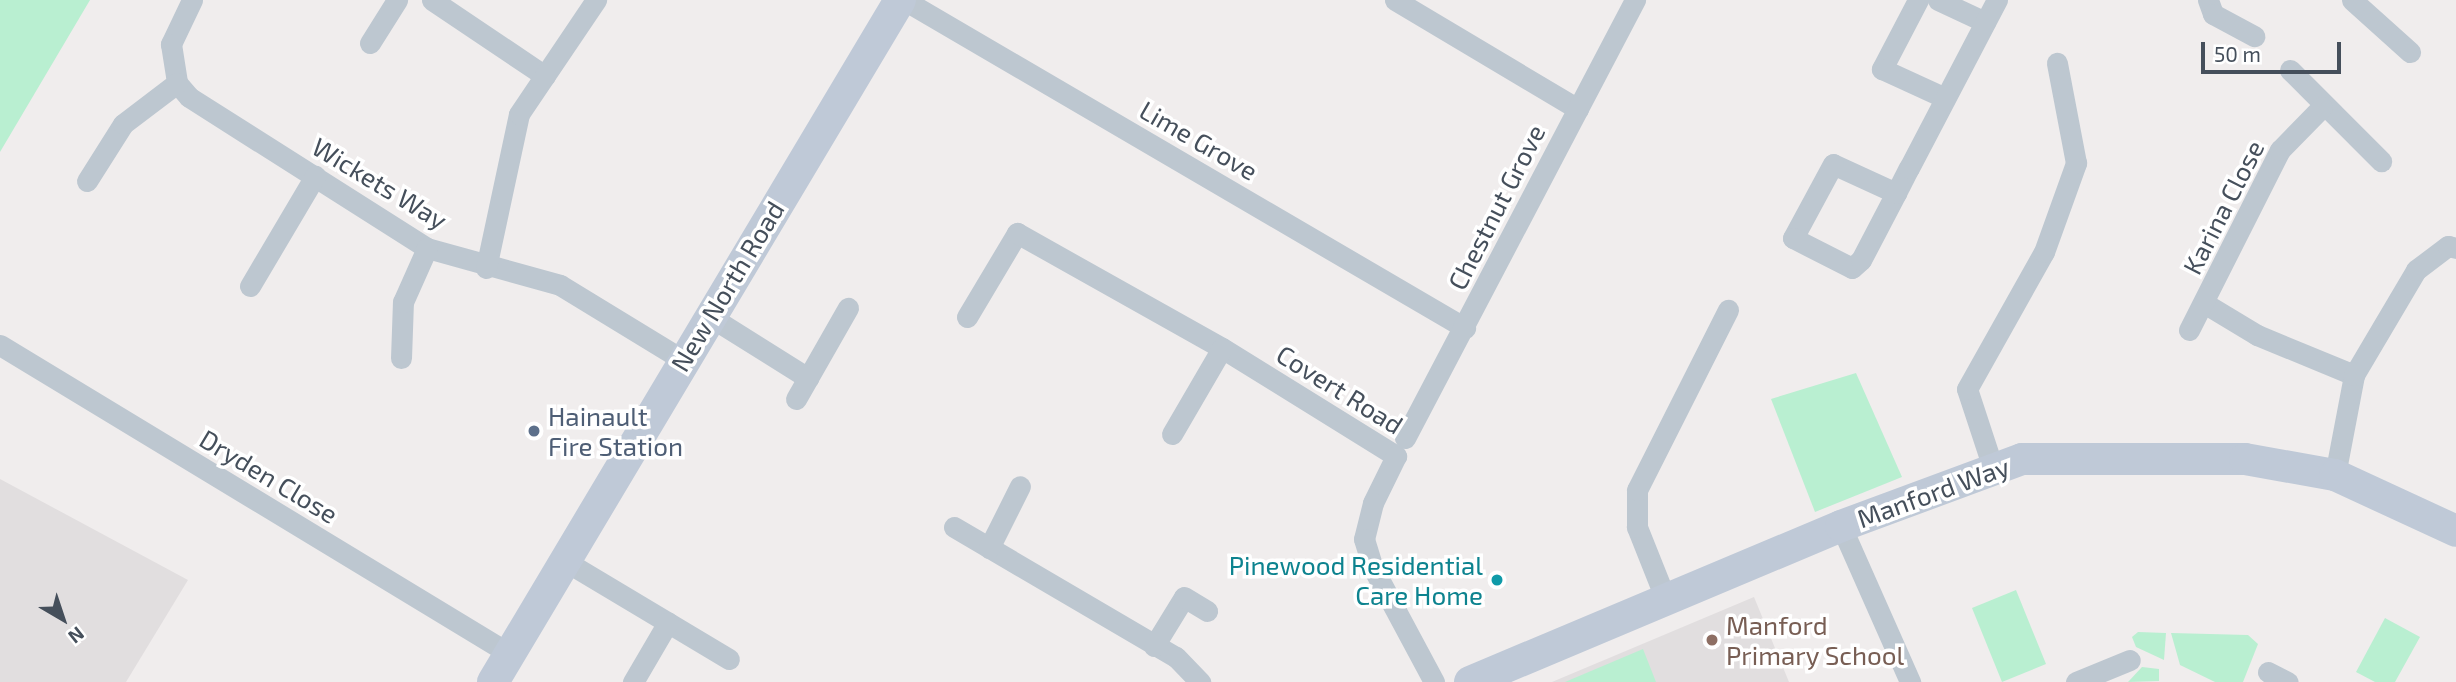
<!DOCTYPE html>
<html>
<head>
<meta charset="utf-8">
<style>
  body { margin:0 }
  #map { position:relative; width:2456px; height:682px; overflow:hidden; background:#f0eded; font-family:"Exo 2",sans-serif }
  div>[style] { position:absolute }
  .education>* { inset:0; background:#e1dedf }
  .green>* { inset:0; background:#b9efd1 }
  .street>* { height:21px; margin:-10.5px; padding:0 10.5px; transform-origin:10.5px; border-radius:10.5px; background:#bdc7d0 }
  .secondary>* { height:32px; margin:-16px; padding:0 16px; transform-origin:16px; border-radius:16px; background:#bfc9d7 }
  .dots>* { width:19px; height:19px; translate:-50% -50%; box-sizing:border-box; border:4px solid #fff; border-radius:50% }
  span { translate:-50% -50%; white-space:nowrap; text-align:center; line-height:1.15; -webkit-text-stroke:7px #fff; paint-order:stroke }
  .street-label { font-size:26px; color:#454f5b }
  .service-label { font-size:26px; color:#4e5e75 }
  .left { translate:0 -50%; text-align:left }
  .culture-label { font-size:26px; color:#0d838f }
  .right { translate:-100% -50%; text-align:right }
  .education-label { font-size:26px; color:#785e54 }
  .north { position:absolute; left:28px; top:584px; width:70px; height:70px; -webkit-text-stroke:5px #fff; paint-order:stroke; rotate:141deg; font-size:19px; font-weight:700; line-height:28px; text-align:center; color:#454f5b }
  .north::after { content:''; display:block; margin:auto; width:24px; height:32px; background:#454f5b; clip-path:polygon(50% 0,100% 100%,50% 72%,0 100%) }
  .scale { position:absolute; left:2201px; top:42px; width:140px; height:32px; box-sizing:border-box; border:4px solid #454f5b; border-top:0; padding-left:9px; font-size:21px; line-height:24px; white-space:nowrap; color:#454f5b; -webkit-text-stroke:5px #fff; paint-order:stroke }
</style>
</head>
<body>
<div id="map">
  <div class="education">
    <div style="clip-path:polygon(0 479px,188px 580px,126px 682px,0 682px)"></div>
    <div style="clip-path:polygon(1754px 597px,1789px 682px,1552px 682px)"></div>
  </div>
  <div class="green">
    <div style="clip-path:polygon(0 0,90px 0,0 152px)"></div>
    <div style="clip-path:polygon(1856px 373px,1902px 477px,1815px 512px,1771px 399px)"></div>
    <div style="clip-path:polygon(2016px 590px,2046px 664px,2002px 682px,1972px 608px)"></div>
    <div style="clip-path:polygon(2385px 618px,2420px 637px,2395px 682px,2375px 682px,2356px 672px)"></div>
    <div style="clip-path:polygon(2138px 632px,2166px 633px,2164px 660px,2136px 647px,2132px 637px)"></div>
    <div style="clip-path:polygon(2171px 633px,2248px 635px,2258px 644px,2243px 682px,2215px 682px,2180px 665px)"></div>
    <div style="clip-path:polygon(1643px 649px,1656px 682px,1565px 682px)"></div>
    <div style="clip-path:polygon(2142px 667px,2159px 669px,2159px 681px,2128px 682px)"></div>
  </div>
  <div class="street">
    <div style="left:192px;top:0;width:49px;rotate:115.5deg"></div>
    <div style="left:171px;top:44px;width:39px;rotate:81deg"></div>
    <div style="left:177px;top:83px;width:18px;rotate:49deg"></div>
    <div style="left:189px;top:97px;width:282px;rotate:32.4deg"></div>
    <div style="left:427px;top:248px;width:138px;rotate:15.5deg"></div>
    <div style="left:560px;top:285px;width:144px;rotate:31.4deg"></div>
    <div style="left:432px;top:0;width:136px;rotate:33.9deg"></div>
    <div style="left:904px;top:0;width:650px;rotate:30.31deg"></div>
    <div style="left:1395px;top:0;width:213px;rotate:30.8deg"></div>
    <div style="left:1918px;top:0;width:78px;rotate:117.6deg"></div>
    <div style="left:1882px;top:69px;width:69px;rotate:24.7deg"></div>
    <div style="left:1938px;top:0;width:52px;rotate:25.1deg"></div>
    <div style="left:2208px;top:0;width:15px;rotate:70deg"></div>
    <div style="left:2213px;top:14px;width:47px;rotate:28.2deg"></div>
    <div style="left:2352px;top:0;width:78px;rotate:41.9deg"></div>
    <div style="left:370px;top:43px;width:51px;rotate:-57.9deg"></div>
    <div style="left:2290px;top:70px;width:129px;rotate:45deg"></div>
    <div style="left:87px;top:181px;width:67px;rotate:-57.7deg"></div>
    <div style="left:123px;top:124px;width:68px;rotate:-37.2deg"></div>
    <div style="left:1896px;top:193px;width:69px;rotate:-155.3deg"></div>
    <div style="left:1833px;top:164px;width:84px;rotate:118.4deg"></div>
    <div style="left:1793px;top:238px;width:66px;rotate:27deg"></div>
    <div style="left:1852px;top:268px;width:12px;rotate:-42deg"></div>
    <div style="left:1861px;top:260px;width:76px;rotate:-62.4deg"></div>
    <div style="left:1896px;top:193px;width:28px;rotate:-63deg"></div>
    <div style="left:1909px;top:168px;width:190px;rotate:-62.4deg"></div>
    <div style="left:486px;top:268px;width:157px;rotate:-77.9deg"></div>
    <div style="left:519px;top:114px;width:138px;rotate:-56deg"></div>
    <div style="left:250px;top:286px;width:128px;rotate:-59.4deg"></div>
    <div style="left:2204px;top:303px;width:62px;rotate:31.1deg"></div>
    <div style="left:2257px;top:335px;width:105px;rotate:22.4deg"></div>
    <div style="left:709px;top:316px;width:117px;rotate:32.1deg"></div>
    <div style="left:967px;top:317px;width:98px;rotate:-59.2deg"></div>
    <div style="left:1017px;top:233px;width:235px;rotate:29.3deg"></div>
    <div style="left:1222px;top:348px;width:205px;rotate:31.8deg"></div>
    <div style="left:1396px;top:456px;width:52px;rotate:116.1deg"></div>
    <div style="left:1373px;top:503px;width:37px;rotate:104deg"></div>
    <div style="left:1364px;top:539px;width:30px;rotate:73deg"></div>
    <div style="left:1373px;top:568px;width:129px;rotate:61.8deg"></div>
    <div style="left:2189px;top:330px;width:202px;rotate:-63.2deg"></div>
    <div style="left:2280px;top:150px;width:60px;rotate:-45.7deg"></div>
    <div style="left:0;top:345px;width:596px;rotate:31.21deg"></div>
    <div style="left:401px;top:358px;width:56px;rotate:-88deg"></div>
    <div style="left:403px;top:302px;width:59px;rotate:-66deg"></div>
    <div style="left:796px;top:399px;width:105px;rotate:-60.3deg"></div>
    <div style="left:1172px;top:434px;width:99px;rotate:-59.8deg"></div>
    <div style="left:1405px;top:438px;width:495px;rotate:-62.3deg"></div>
    <div style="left:1993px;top:468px;width:83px;rotate:-108.2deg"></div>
    <div style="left:1967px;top:389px;width:157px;rotate:-60.7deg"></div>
    <div style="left:2044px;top:252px;width:95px;rotate:-70.2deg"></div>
    <div style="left:2076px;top:163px;width:102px;rotate:-100.8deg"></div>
    <div style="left:2335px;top:475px;width:102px;rotate:-79.2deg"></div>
    <div style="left:2354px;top:375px;width:122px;rotate:-59.4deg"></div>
    <div style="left:2416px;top:270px;width:40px;rotate:-37deg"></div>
    <div style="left:2448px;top:246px;width:8px;rotate:14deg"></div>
    <div style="left:1841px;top:526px;width:171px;rotate:66.1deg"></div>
    <div style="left:954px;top:527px;width:257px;rotate:30.4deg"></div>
    <div style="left:1176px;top:657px;width:35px;rotate:46deg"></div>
    <div style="left:989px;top:548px;width:69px;rotate:-63.4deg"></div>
    <div style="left:565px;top:561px;width:191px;rotate:30.9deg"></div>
    <div style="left:1666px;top:600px;width:79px;rotate:-111.7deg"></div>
    <div style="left:1637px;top:527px;width:37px;rotate:-90deg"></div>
    <div style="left:1637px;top:490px;width:202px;rotate:-63.2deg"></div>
    <div style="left:1154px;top:646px;width:57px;rotate:-58.5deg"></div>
    <div style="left:1184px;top:597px;width:27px;rotate:31deg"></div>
    <div style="left:2268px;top:672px;width:22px;rotate:27deg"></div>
    <div style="left:633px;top:682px;width:69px;rotate:-59.7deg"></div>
    <div style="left:2076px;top:682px;width:58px;rotate:-22.2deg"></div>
  </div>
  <div class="secondary">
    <div style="left:493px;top:682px;width:794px;rotate:-59.17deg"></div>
    <div style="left:1470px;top:682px;width:402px;rotate:-22.8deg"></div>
    <div style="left:1841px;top:526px;width:193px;rotate:-20.3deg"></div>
    <div style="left:2022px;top:459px;width:223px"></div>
    <div style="left:2245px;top:459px;width:91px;rotate:10.1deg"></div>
    <div style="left:2335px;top:475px;width:133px;rotate:24.8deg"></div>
  </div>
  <div class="dots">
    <div style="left:534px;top:431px;background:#5c6f8a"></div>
    <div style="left:1497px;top:580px;background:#0f9aa8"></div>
    <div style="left:1712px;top:640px;background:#8d6e63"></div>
  </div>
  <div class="street-label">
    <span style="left:1199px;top:140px;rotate:30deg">Lime Grove</span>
    <span style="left:380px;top:183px;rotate:31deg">Wickets Way</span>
    <span style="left:1496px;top:207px;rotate:-63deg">Chestnut Grove</span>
    <span style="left:2223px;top:207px;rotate:-63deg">Karina Close</span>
    <span style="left:727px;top:286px;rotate:-59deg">New North Road</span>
    <span style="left:1340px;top:389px;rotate:32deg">Covert Road</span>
    <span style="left:269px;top:476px;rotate:31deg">Dryden Close</span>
    <span style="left:1933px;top:492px;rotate:-20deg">Manford Way</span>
  </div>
  <div class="service-label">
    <span class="left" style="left:548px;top:431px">Hainault<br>Fire Station</span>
  </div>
  <div class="culture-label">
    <span class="right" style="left:1483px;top:580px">Pinewood Residential<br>Care Home</span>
  </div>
  <div class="education-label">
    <span class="left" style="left:1726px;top:640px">Manford<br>Primary School</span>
  </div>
  <div class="north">N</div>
  <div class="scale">50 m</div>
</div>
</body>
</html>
